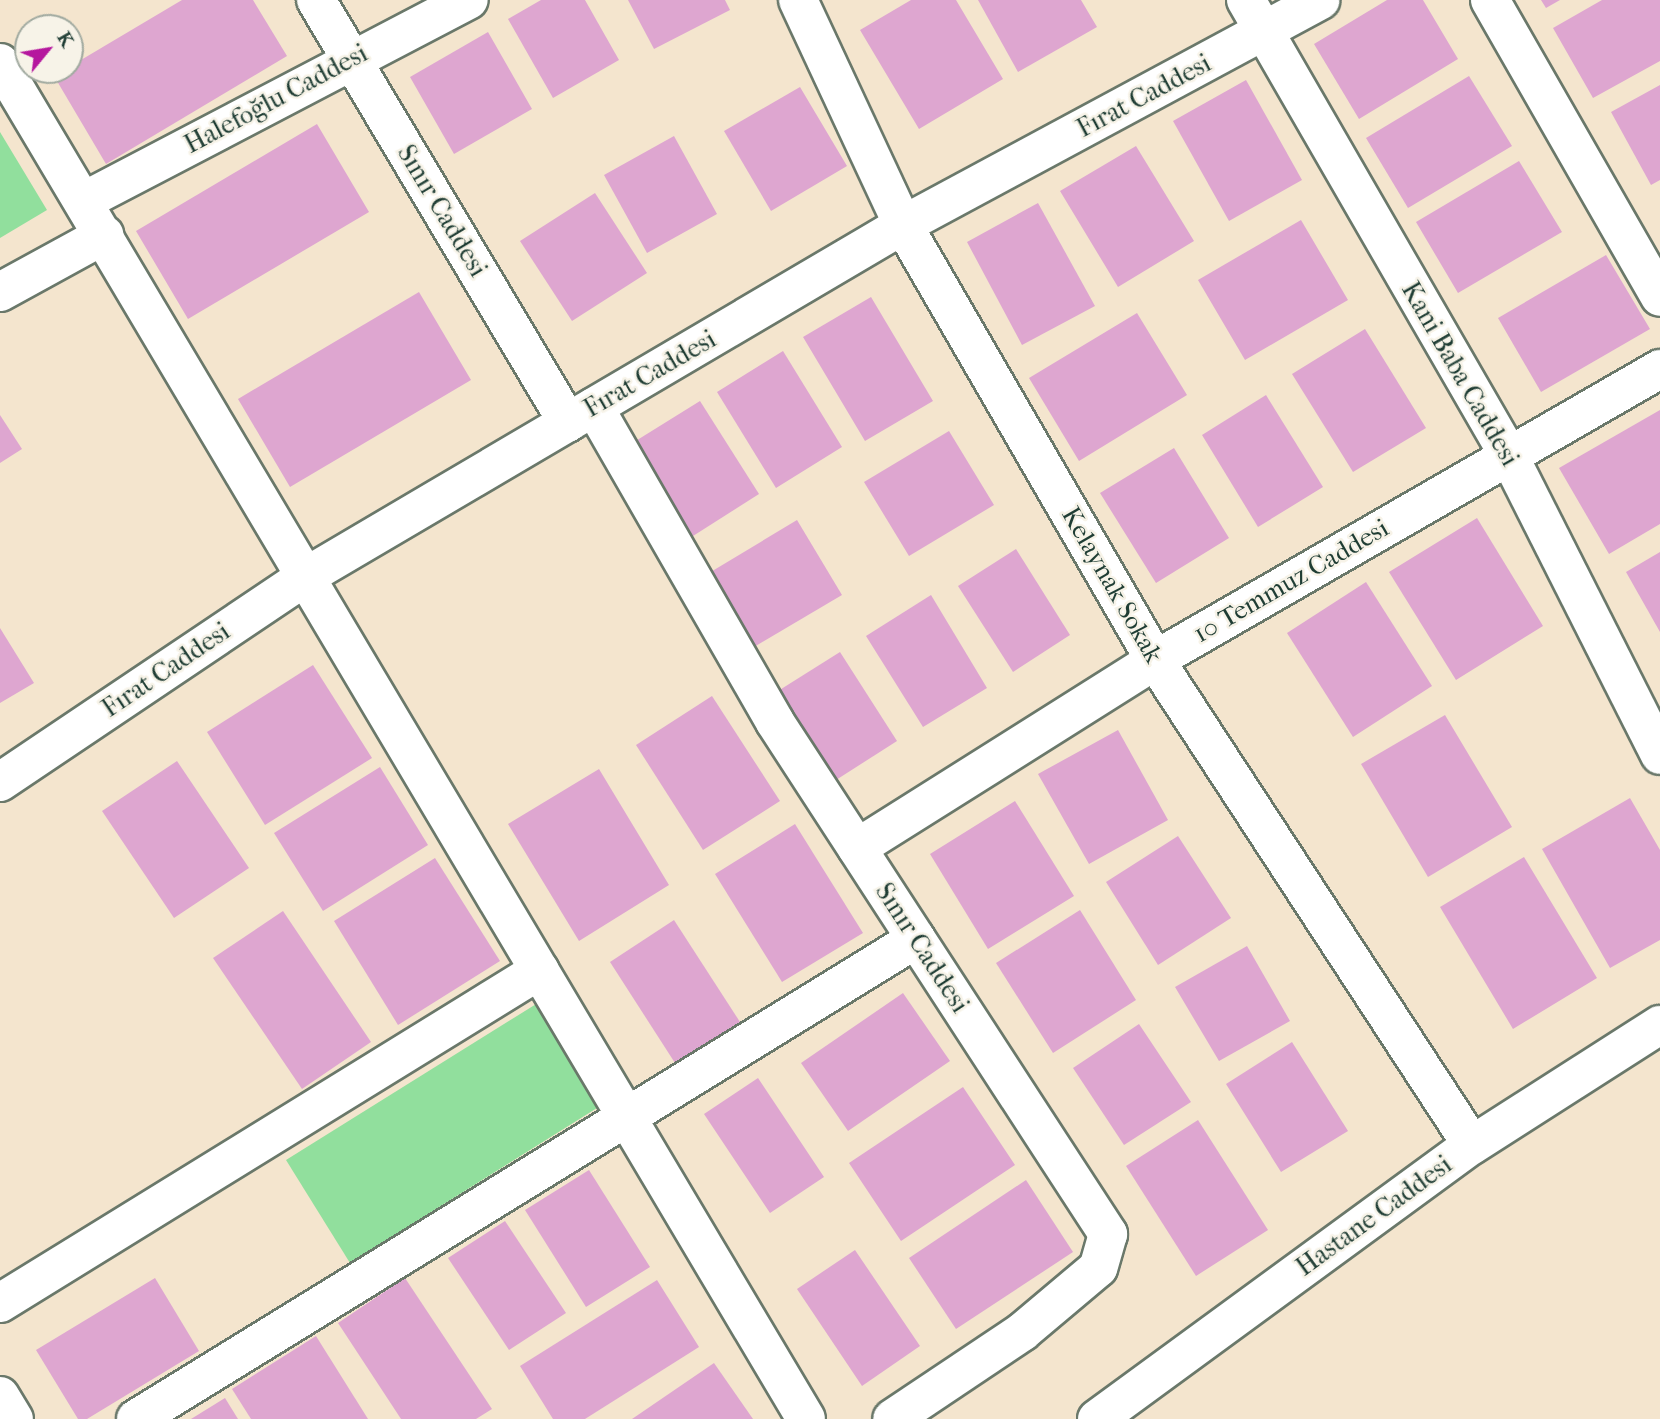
<!DOCTYPE html>
<html>
<head>
<meta charset="utf-8">
<style>
  body { margin:0 }
  #map { position:relative; width:1660px; height:1419px; overflow:hidden; background:#f4e5ce; font-family:"IM FELL French Canon",serif }
  div>[style] { position:absolute }
  .green>* { inset:0; background:#91df9d }
  .building>* { inset:0; background:#dea6d0 }
  .roads { filter:drop-shadow(2px 0 #6a786a) drop-shadow(-2px 0 #6a786a) drop-shadow(0 2px #6a786a) drop-shadow(0 -2px #6a786a) }
  .minor>* { height:38px; margin:-19px; padding:0 19px; transform-origin:19px; border-radius:19px; background:#fff }
  span { translate:-50% -50%; white-space:nowrap; text-align:center; line-height:1.15; -webkit-text-stroke:5px #f7f3e8; paint-order:stroke }
  .street-label { font-size:26px; color:#1f3d34 }
  .north { position:absolute; left:14px; top:14px; width:70px; height:70px; box-sizing:border-box; background:#f7f3e8; border:2px solid #a1aaa0; border-radius:50%; rotate:60deg; font-size:19px; font-weight:700; line-height:28px; text-align:center; color:#1f3d34 }
  .north::after { content:''; display:block; margin:auto; width:24px; height:32px; background:#b5179e; clip-path:polygon(50% 0,100% 100%,50% 72%,0 100%) }
</style>
</head>
<body>
<div id="map">
  <div class="green">
    <div style="clip-path:polygon(0 132px,47px 210px,0 238px)"></div>
    <div style="clip-path:polygon(541px 1001px,605px 1103px,350px 1263px,286px 1160px)"></div>
  </div>
  <div class="building">
    <div style="clip-path:polygon(182px 0,253px 0,287px 56px,106px 164px,54px 76px)"></div>
    <div style="clip-path:polygon(541px 0,585px 0,619px 60px,553px 98px,508px 19px)"></div>
    <div style="clip-path:polygon(628px 0,725px 0,730px 10px,654px 49px)"></div>
    <div style="clip-path:polygon(911px 0,956px 0,1003px 79px,919px 129px,860px 30px)"></div>
    <div style="clip-path:polygon(978px 0,1081px 0,1097px 27px,1018px 72px)"></div>
    <div style="clip-path:polygon(1387px 0,1423px 0,1458px 59px,1359px 119px,1314px 44px)"></div>
    <div style="clip-path:polygon(1541px 0,1560px 0,1546px 8px)"></div>
    <div style="clip-path:polygon(1602px 0,1660px 0,1660px 61px,1593px 98px,1553px 28px)"></div>
    <div style="clip-path:polygon(488px 32px,532px 109px,454px 154px,410px 77px)"></div>
    <div style="clip-path:polygon(1469px 76px,1512px 146px,1408px 208px,1366px 138px)"></div>
    <div style="clip-path:polygon(1246px 80px,1302px 180px,1229px 221px,1173px 121px)"></div>
    <div style="clip-path:polygon(1660px 85px,1660px 180px,1651px 185px,1611px 112px)"></div>
    <div style="clip-path:polygon(800px 87px,847px 166px,771px 211px,724px 131px)"></div>
    <div style="clip-path:polygon(317px 124px,369px 212px,188px 319px,136px 231px)"></div>
    <div style="clip-path:polygon(674px 136px,717px 214px,647px 253px,604px 175px)"></div>
    <div style="clip-path:polygon(1136px 146px,1194px 241px,1118px 287px,1060px 191px)"></div>
    <div style="clip-path:polygon(1519px 161px,1562px 232px,1458px 293px,1416px 222px)"></div>
    <div style="clip-path:polygon(595px 193px,647px 273px,572px 321px,520px 241px)"></div>
    <div style="clip-path:polygon(1038px 203px,1095px 306px,1022px 345px,967px 242px)"></div>
    <div style="clip-path:polygon(1301px 220px,1348px 300px,1245px 360px,1198px 280px)"></div>
    <div style="clip-path:polygon(1606px 255px,1650px 329px,1541px 392px,1498px 318px)"></div>
    <div style="clip-path:polygon(419px 292px,471px 380px,290px 487px,238px 399px)"></div>
    <div style="clip-path:polygon(871px 297px,933px 401px,865px 441px,803px 337px)"></div>
    <div style="clip-path:polygon(1137px 313px,1187px 395px,1079px 461px,1029px 378px)"></div>
    <div style="clip-path:polygon(1365px 329px,1426px 428px,1353px 472px,1292px 374px)"></div>
    <div style="clip-path:polygon(783px 351px,842px 447px,776px 488px,717px 392px)"></div>
    <div style="clip-path:polygon(1266px 395px,1323px 487px,1258px 527px,1202px 435px)"></div>
    <div style="clip-path:polygon(700px 401px,759px 494px,693px 536px,634px 442px)"></div>
    <div style="clip-path:polygon(1660px 410px,1660px 524px,1609px 554px,1559px 468px)"></div>
    <div style="clip-path:polygon(0 415px,22px 449px,0 463px)"></div>
    <div style="clip-path:polygon(949px 431px,994px 505px,909px 556px,864px 482px)"></div>
    <div style="clip-path:polygon(1174px 448px,1229px 538px,1156px 583px,1100px 493px)"></div>
    <div style="clip-path:polygon(1477px 518px,1543px 626px,1456px 680px,1389px 572px)"></div>
    <div style="clip-path:polygon(797px 520px,842px 595px,754px 647px,709px 573px)"></div>
    <div style="clip-path:polygon(1016px 549px,1070px 635px,1013px 672px,958px 586px)"></div>
    <div style="clip-path:polygon(1660px 552px,1660px 632px,1626px 572px)"></div>
    <div style="clip-path:polygon(1366px 582px,1432px 686px,1353px 737px,1287px 633px)"></div>
    <div style="clip-path:polygon(931px 595px,987px 688px,923px 727px,866px 636px)"></div>
    <div style="clip-path:polygon(0 628px,34px 683px,0 703px)"></div>
    <div style="clip-path:polygon(840px 652px,897px 741px,836px 780px,778px 691px)"></div>
    <div style="clip-path:polygon(313px 665px,372px 758px,265px 825px,207px 732px)"></div>
    <div style="clip-path:polygon(712px 696px,780px 801px,703px 850px,636px 745px)"></div>
    <div style="clip-path:polygon(1445px 715px,1512px 827px,1428px 877px,1361px 764px)"></div>
    <div style="clip-path:polygon(1118px 730px,1168px 820px,1089px 864px,1038px 774px)"></div>
    <div style="clip-path:polygon(177px 761px,249px 868px,174px 918px,102px 811px)"></div>
    <div style="clip-path:polygon(380px 767px,428px 845px,323px 911px,274px 833px)"></div>
    <div style="clip-path:polygon(599px 769px,669px 885px,579px 941px,508px 824px)"></div>
    <div style="clip-path:polygon(1630px 798px,1660px 850px,1660px 940px,1610px 968px,1542px 849px)"></div>
    <div style="clip-path:polygon(1015px 801px,1074px 896px,988px 949px,930px 854px)"></div>
    <div style="clip-path:polygon(795px 824px,863px 933px,782px 982px,715px 874px)"></div>
    <div style="clip-path:polygon(1178px 836px,1231px 918px,1158px 965px,1106px 882px)"></div>
    <div style="clip-path:polygon(1524px 857px,1597px 978px,1513px 1029px,1440px 907px)"></div>
    <div style="clip-path:polygon(435px 858px,500px 961px,398px 1025px,334px 921px)"></div>
    <div style="clip-path:polygon(1080px 910px,1136px 1000px,1053px 1053px,996px 963px)"></div>
    <div style="clip-path:polygon(283px 911px,371px 1042px,302px 1089px,213px 958px)"></div>
    <div style="clip-path:polygon(674px 920px,740px 1022px,675px 1063px,610px 962px)"></div>
    <div style="clip-path:polygon(1247px 946px,1290px 1021px,1219px 1061px,1175px 987px)"></div>
    <div style="clip-path:polygon(903px 993px,950px 1061px,848px 1131px,801px 1063px)"></div>
    <div style="clip-path:polygon(1139px 1024px,1191px 1102px,1124px 1145px,1073px 1068px)"></div>
    <div style="clip-path:polygon(1292px 1042px,1348px 1131px,1281px 1172px,1226px 1084px)"></div>
    <div style="clip-path:polygon(758px 1078px,824px 1177px,770px 1213px,704px 1114px)"></div>
    <div style="clip-path:polygon(963px 1087px,1015px 1165px,901px 1241px,849px 1163px)"></div>
    <div style="clip-path:polygon(1198px 1120px,1268px 1230px,1196px 1276px,1126px 1166px)"></div>
    <div style="clip-path:polygon(589px 1170px,650px 1267px,586px 1307px,525px 1210px)"></div>
    <div style="clip-path:polygon(1026px 1180px,1073px 1252px,956px 1329px,909px 1258px)"></div>
    <div style="clip-path:polygon(505px 1221px,566px 1313px,509px 1350px,448px 1258px)"></div>
    <div style="clip-path:polygon(855px 1250px,920px 1346px,862px 1386px,797px 1289px)"></div>
    <div style="clip-path:polygon(155px 1278px,199px 1351px,87px 1419px,78px 1419px,36px 1350px)"></div>
    <div style="clip-path:polygon(405px 1278px,492px 1409px,476px 1419px,401px 1419px,338px 1323px)"></div>
    <div style="clip-path:polygon(657px 1280px,699px 1347px,585px 1419px,553px 1419px,520px 1366px)"></div>
    <div style="clip-path:polygon(316px 1336px,368px 1419px,251px 1419px,232px 1389px)"></div>
    <div style="clip-path:polygon(714px 1363px,753px 1419px,632px 1419px)"></div>
    <div style="clip-path:polygon(225px 1398px,238px 1419px,191px 1419px)"></div>
  </div>
  <div class="roads">
    <div class="minor">
      <div style="left:316px;top:0;width:492px;rotate:59.2deg"></div>
      <div style="left:798px;top:0;width:248px;rotate:65deg"></div>
      <div style="left:903px;top:225px;width:503px;rotate:59.92deg"></div>
      <div style="left:1155px;top:660px;width:579px;rotate:56.83deg"></div>
      <div style="left:1246px;top:0;width:524px;rotate:60.01deg"></div>
      <div style="left:1508px;top:454px;width:337px;rotate:63.2deg"></div>
      <div style="left:1490px;top:0;width:342px;rotate:60.2deg"></div>
      <div style="left:0;top:63px;width:1577px;rotate:59.27deg"></div>
      <div style="left:84px;top:201px;width:434px;rotate:-27.6deg"></div>
      <div style="left:0;top:292px;width:119px;rotate:-28.7deg"></div>
      <div style="left:594px;top:407px;width:363px;rotate:60.1deg"></div>
      <div style="left:775px;top:722px;width:611px;rotate:56.96deg"></div>
      <div style="left:1108px;top:1234px;width:35px;rotate:106deg"></div>
      <div style="left:1098px;top:1268px;width:99px;rotate:139.9deg"></div>
      <div style="left:1022px;top:1332px;width:156px;rotate:146.2deg"></div>
      <div style="left:0;top:782px;width:367px;rotate:-33.9deg"></div>
      <div style="left:305px;top:577px;width:694px;rotate:-30.48deg"></div>
      <div style="left:903px;top:225px;width:474px;rotate:-28.3deg"></div>
      <div style="left:857px;top:848px;width:352px;rotate:-32.2deg"></div>
      <div style="left:1155px;top:660px;width:583px;rotate:-29.95deg"></div>
      <div style="left:0;top:1303px;width:634px;rotate:-31.66deg"></div>
      <div style="left:0;top:1396px;width:27px;rotate:59deg"></div>
      <div style="left:136px;top:1419px;width:916px;rotate:-31.61deg"></div>
      <div style="left:1097px;top:1419px;width:464px;rotate:-36.2deg"></div>
      <div style="left:1472px;top:1145px;width:223px;rotate:-32.6deg"></div>
    </div>
  </div>
  <div class="street-label">
    <span style="left:1144px;top:96px;rotate:-28deg">Fırat Caddesi</span>
    <span style="left:276px;top:99px;rotate:-28deg">Halefoğlu Caddesi</span>
    <span style="left:442px;top:211px;rotate:59deg">Sınır Caddesi</span>
    <span style="left:650px;top:374px;rotate:-30deg">Fırat Caddesi</span>
    <span style="left:1460px;top:374px;rotate:60deg">Kani Baba Caddesi</span>
    <span style="left:1291px;top:581px;rotate:-30deg">10 Temmuz Caddesi</span>
    <span style="left:1112px;top:585px;rotate:60deg">Kelaynak Sokak</span>
    <span style="left:166px;top:670px;rotate:-34deg">Fırat Caddesi</span>
    <span style="left:922px;top:948px;rotate:57deg">Sınır Caddesi</span>
    <span style="left:1374px;top:1216px;rotate:-36deg">Hastane Caddesi</span>
  </div>
  <div class="north">K</div>
</div>
</body>
</html>
